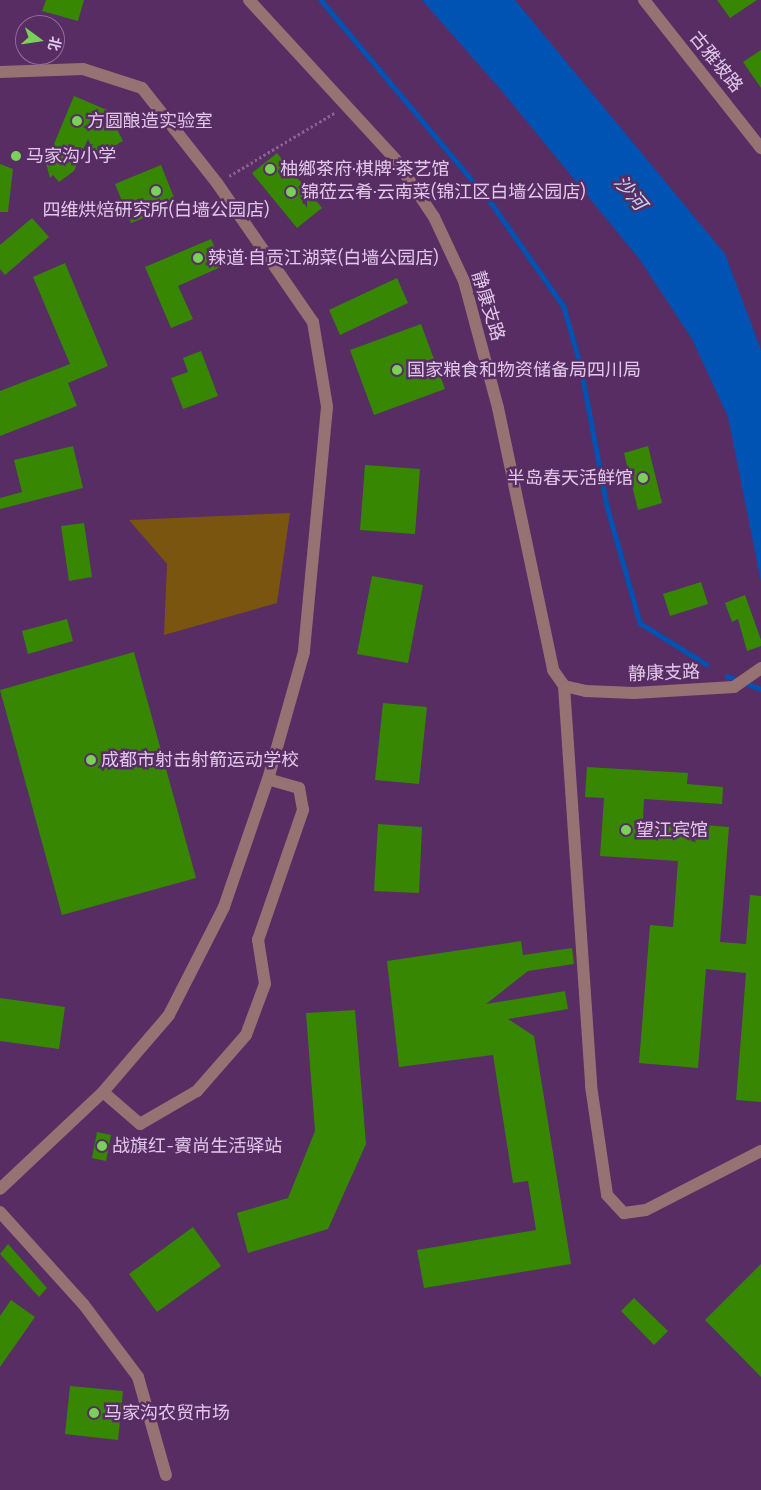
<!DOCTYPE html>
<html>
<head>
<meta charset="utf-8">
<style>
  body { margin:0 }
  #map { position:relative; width:761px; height:1490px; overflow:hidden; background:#572d64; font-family:Bitter,"Noto Sans SC",serif }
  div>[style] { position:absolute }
  .green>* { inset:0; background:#7a5510 }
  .water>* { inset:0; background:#0052b3 }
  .stream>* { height:4.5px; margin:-2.25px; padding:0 2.25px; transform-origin:2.25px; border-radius:2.25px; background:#0052b3 }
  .building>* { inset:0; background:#378702 }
  .path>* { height:2.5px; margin-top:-1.25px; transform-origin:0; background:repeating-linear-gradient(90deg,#866291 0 2.5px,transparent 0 5px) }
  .minor>* { height:12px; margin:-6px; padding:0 6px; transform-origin:6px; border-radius:6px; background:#977273 }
  .dots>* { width:14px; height:14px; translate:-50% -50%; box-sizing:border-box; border:2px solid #572d64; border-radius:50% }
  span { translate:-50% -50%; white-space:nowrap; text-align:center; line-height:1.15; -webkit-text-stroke:5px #572d64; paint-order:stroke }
  .street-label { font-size:18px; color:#e1c8e9 }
  .poi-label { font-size:18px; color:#e1c8e9 }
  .left { translate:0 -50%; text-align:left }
  .right { translate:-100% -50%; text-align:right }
  .water-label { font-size:19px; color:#c6d7f0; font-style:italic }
  .north { position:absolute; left:15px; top:15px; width:50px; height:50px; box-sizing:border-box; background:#572d64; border:1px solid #8e6b99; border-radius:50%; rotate:104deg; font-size:14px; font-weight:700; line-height:20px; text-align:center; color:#e1c8e9 }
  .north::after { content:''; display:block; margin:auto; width:18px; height:22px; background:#7ad157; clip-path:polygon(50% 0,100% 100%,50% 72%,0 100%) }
</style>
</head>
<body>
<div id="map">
  <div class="green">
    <div style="clip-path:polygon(290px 513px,277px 603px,164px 635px,167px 564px,129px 520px)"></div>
  </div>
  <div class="water">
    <div style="clip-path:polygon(422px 0,515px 0,725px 254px,761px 350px,761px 582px,728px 417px,692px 339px,640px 260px,501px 90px)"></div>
  </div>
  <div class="stream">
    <div style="left:321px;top:0;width:266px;rotate:50deg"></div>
    <div style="left:492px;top:204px;width:126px;rotate:55deg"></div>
    <div style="left:564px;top:307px;width:58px;rotate:74.1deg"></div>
    <div style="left:580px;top:363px;width:146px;rotate:79.3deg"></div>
    <div style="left:607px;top:506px;width:122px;rotate:74.2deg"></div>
    <div style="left:640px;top:623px;width:78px;rotate:31.8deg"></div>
    <div style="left:727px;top:676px;width:36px;rotate:21deg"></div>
  </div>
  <div class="building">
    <div style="clip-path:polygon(46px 0,84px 0,78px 21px,42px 11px)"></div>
    <div style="clip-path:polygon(717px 0,757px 0,730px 18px)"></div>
    <div style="clip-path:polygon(761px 50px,761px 88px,743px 62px)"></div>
    <div style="clip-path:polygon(74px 96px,107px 110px,123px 141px,96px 156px,88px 139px,74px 171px,59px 182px,53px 175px,50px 178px,46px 163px)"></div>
    <div style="clip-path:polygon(277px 153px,322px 208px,297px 228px,252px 173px)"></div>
    <div style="clip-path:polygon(0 164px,13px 169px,8px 212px,0 212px)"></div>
    <div style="clip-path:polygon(161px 165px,177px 205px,131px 223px,115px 184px)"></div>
    <div style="clip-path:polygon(32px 218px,49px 237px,5px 275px,0 269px,0 245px)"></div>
    <div style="clip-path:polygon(211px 239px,223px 266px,178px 286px,193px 319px,171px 328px,145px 267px)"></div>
    <div style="clip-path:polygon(65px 263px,108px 366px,68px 383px,77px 406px,0 436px,0 391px,70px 364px,33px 277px)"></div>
    <div style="clip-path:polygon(397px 278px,408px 303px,340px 335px,329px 310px)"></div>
    <div style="clip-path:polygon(421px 324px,445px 389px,374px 415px,350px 350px)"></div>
    <div style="clip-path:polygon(201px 351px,218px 396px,183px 409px,171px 378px,188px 372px,183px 358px)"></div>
    <div style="clip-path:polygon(73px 446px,83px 488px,0 509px,0 498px,22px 492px,14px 460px)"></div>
    <div style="clip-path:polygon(648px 446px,662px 503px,638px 510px,624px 453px)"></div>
    <div style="clip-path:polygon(365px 465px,420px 469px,415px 534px,360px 530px)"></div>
    <div style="clip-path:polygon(84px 523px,92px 577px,69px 581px,61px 526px)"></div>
    <div style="clip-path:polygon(372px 576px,423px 585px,408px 663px,357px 654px)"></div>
    <div style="clip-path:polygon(701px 582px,708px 604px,670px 616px,663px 594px)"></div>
    <div style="clip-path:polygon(745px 595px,761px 640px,761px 646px,747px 651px,738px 619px,732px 622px,725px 603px)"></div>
    <div style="clip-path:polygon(67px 619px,73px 641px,28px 654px,22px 631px)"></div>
    <div style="clip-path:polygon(134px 652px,196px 878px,62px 915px,0 690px)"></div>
    <div style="clip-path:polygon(383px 703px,427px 707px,419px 784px,375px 780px)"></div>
    <div style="clip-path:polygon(587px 767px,688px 773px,687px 784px,723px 787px,722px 804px,644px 799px,643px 820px,729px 827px,720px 942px,746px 944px,750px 895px,761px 896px,761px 1102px,736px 1100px,746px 973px,706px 969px,698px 1068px,639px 1063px,650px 925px,673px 927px,678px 861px,600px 856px,604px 798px,585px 797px)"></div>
    <div style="clip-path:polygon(378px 824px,422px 827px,419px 893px,374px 891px)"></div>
    <div style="clip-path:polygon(521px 941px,523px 955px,572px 948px,574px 964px,528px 971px,486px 1004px,565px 991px,568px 1009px,508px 1019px,534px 1036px,571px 1264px,424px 1288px,417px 1250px,536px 1230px,528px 1181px,513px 1183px,493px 1055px,399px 1067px,387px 961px)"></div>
    <div style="clip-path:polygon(0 998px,65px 1007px,59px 1049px,0 1041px)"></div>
    <div style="clip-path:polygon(355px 1010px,366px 1144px,328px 1229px,248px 1253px,237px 1213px,288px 1198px,315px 1131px,306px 1013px)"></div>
    <div style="clip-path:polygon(97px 1132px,111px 1135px,106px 1161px,92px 1158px)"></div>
    <div style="clip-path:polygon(193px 1227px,221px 1266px,157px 1312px,129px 1274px)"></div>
    <div style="clip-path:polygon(8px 1244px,47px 1288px,39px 1297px,0 1254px)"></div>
    <div style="clip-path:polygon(761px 1264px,761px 1377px,705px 1320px)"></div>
    <div style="clip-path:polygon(634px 1298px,668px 1331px,654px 1345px,621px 1311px)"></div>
    <div style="clip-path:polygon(11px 1300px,35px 1317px,0 1367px,0 1316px)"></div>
    <div style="clip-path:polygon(70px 1386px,123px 1391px,118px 1440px,65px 1434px)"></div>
  </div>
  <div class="path">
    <div style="left:229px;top:176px;width:125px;rotate:-30.9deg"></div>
  </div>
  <div class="minor">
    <div style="left:249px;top:0;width:216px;rotate:47.4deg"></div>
    <div style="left:395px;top:159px;width:70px;rotate:56.1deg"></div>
    <div style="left:434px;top:217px;width:71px;rotate:64.9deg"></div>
    <div style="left:464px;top:281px;width:131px;rotate:75deg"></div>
    <div style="left:498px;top:408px;width:268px;rotate:78.1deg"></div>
    <div style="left:553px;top:670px;width:19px;rotate:55deg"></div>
    <div style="left:564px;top:686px;width:401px;rotate:86.1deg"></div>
    <div style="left:591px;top:1086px;width:110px;rotate:81.6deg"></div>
    <div style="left:607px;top:1195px;width:25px;rotate:47deg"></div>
    <div style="left:624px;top:1213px;width:22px;rotate:-8deg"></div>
    <div style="left:646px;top:1210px;width:129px;rotate:-27.2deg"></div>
    <div style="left:644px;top:0;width:189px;rotate:51.7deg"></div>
    <div style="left:0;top:72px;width:83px;rotate:-2.1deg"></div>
    <div style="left:83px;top:69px;width:62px;rotate:17.9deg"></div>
    <div style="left:142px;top:88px;width:121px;rotate:51.7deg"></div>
    <div style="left:217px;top:183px;width:169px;rotate:55.4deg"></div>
    <div style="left:313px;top:322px;width:86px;rotate:80.6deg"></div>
    <div style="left:327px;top:407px;width:246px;rotate:95.4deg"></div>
    <div style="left:304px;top:652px;width:132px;rotate:105.8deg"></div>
    <div style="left:268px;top:779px;width:135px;rotate:109deg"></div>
    <div style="left:224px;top:907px;width:121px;rotate:117deg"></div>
    <div style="left:169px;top:1015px;width:101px;rotate:130.6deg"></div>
    <div style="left:103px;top:1092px;width:141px;rotate:136.7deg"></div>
    <div style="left:564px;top:686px;width:23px;rotate:13deg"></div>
    <div style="left:586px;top:691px;width:48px;rotate:2.4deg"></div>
    <div style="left:634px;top:693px;width:100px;rotate:-3.4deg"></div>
    <div style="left:734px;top:687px;width:33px;rotate:-35deg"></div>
    <div style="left:103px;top:1092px;width:49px;rotate:40.9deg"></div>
    <div style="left:140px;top:1124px;width:66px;rotate:-30.1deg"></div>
    <div style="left:197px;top:1091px;width:74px;rotate:-48.8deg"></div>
    <div style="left:246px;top:1035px;width:54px;rotate:-69.6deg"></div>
    <div style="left:265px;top:984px;width:45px;rotate:-99deg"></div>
    <div style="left:258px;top:940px;width:138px;rotate:-70.9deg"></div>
    <div style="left:303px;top:810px;width:22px;rotate:-100deg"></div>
    <div style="left:299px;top:788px;width:32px;rotate:-164deg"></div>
    <div style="left:0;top:1212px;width:125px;rotate:47.9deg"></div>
    <div style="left:84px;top:1305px;width:90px;rotate:53.1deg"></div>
    <div style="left:138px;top:1377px;width:102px;rotate:74.1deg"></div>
  </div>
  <div class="dots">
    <div style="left:77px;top:121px;background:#7ad157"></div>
    <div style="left:16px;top:156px;background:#7ad157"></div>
    <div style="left:270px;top:169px;background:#7ad157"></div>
    <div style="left:156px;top:191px;background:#7ad157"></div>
    <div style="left:291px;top:192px;background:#7ad157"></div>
    <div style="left:198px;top:258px;background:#7ad157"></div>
    <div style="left:397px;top:370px;background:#7ad157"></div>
    <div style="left:643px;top:478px;background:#7ad157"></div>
    <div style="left:91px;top:760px;background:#7ad157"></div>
    <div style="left:626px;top:830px;background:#7ad157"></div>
    <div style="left:102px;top:1146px;background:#7ad157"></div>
    <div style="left:94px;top:1413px;background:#7ad157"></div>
  </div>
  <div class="street-label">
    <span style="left:716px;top:62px;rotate:51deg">古雅坡路</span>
    <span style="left:488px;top:306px;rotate:73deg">静康支路</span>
    <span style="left:664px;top:673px;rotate:-2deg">静康支路</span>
  </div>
  <div class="poi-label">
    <span class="left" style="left:87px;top:121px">方圆酿造实验室</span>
    <span class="left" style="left:26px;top:156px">马家沟小学</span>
    <span class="left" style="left:280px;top:169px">柚鄉茶府·棋牌·茶艺馆</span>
    <span class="left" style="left:301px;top:192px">锦莅云肴·云南菜(锦江区白墙公园店)</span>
    <span style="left:156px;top:210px">四维烘焙研究所(白墙公园店)</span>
    <span class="left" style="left:208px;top:258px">辣道·自贡江湖菜(白墙公园店)</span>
    <span class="left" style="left:407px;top:370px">国家粮食和物资储备局四川局</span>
    <span class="right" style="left:633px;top:478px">半岛春天活鲜馆</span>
    <span class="left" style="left:101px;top:760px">成都市射击射箭运动学校</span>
    <span class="left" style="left:636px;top:830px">望江宾馆</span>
    <span class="left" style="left:112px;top:1146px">战旗红-賨尚生活驿站</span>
    <span class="left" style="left:104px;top:1413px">马家沟农贸市场</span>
  </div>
  <div class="water-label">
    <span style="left:630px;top:193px;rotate:50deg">沙河</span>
  </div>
  <div class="north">北</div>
</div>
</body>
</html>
